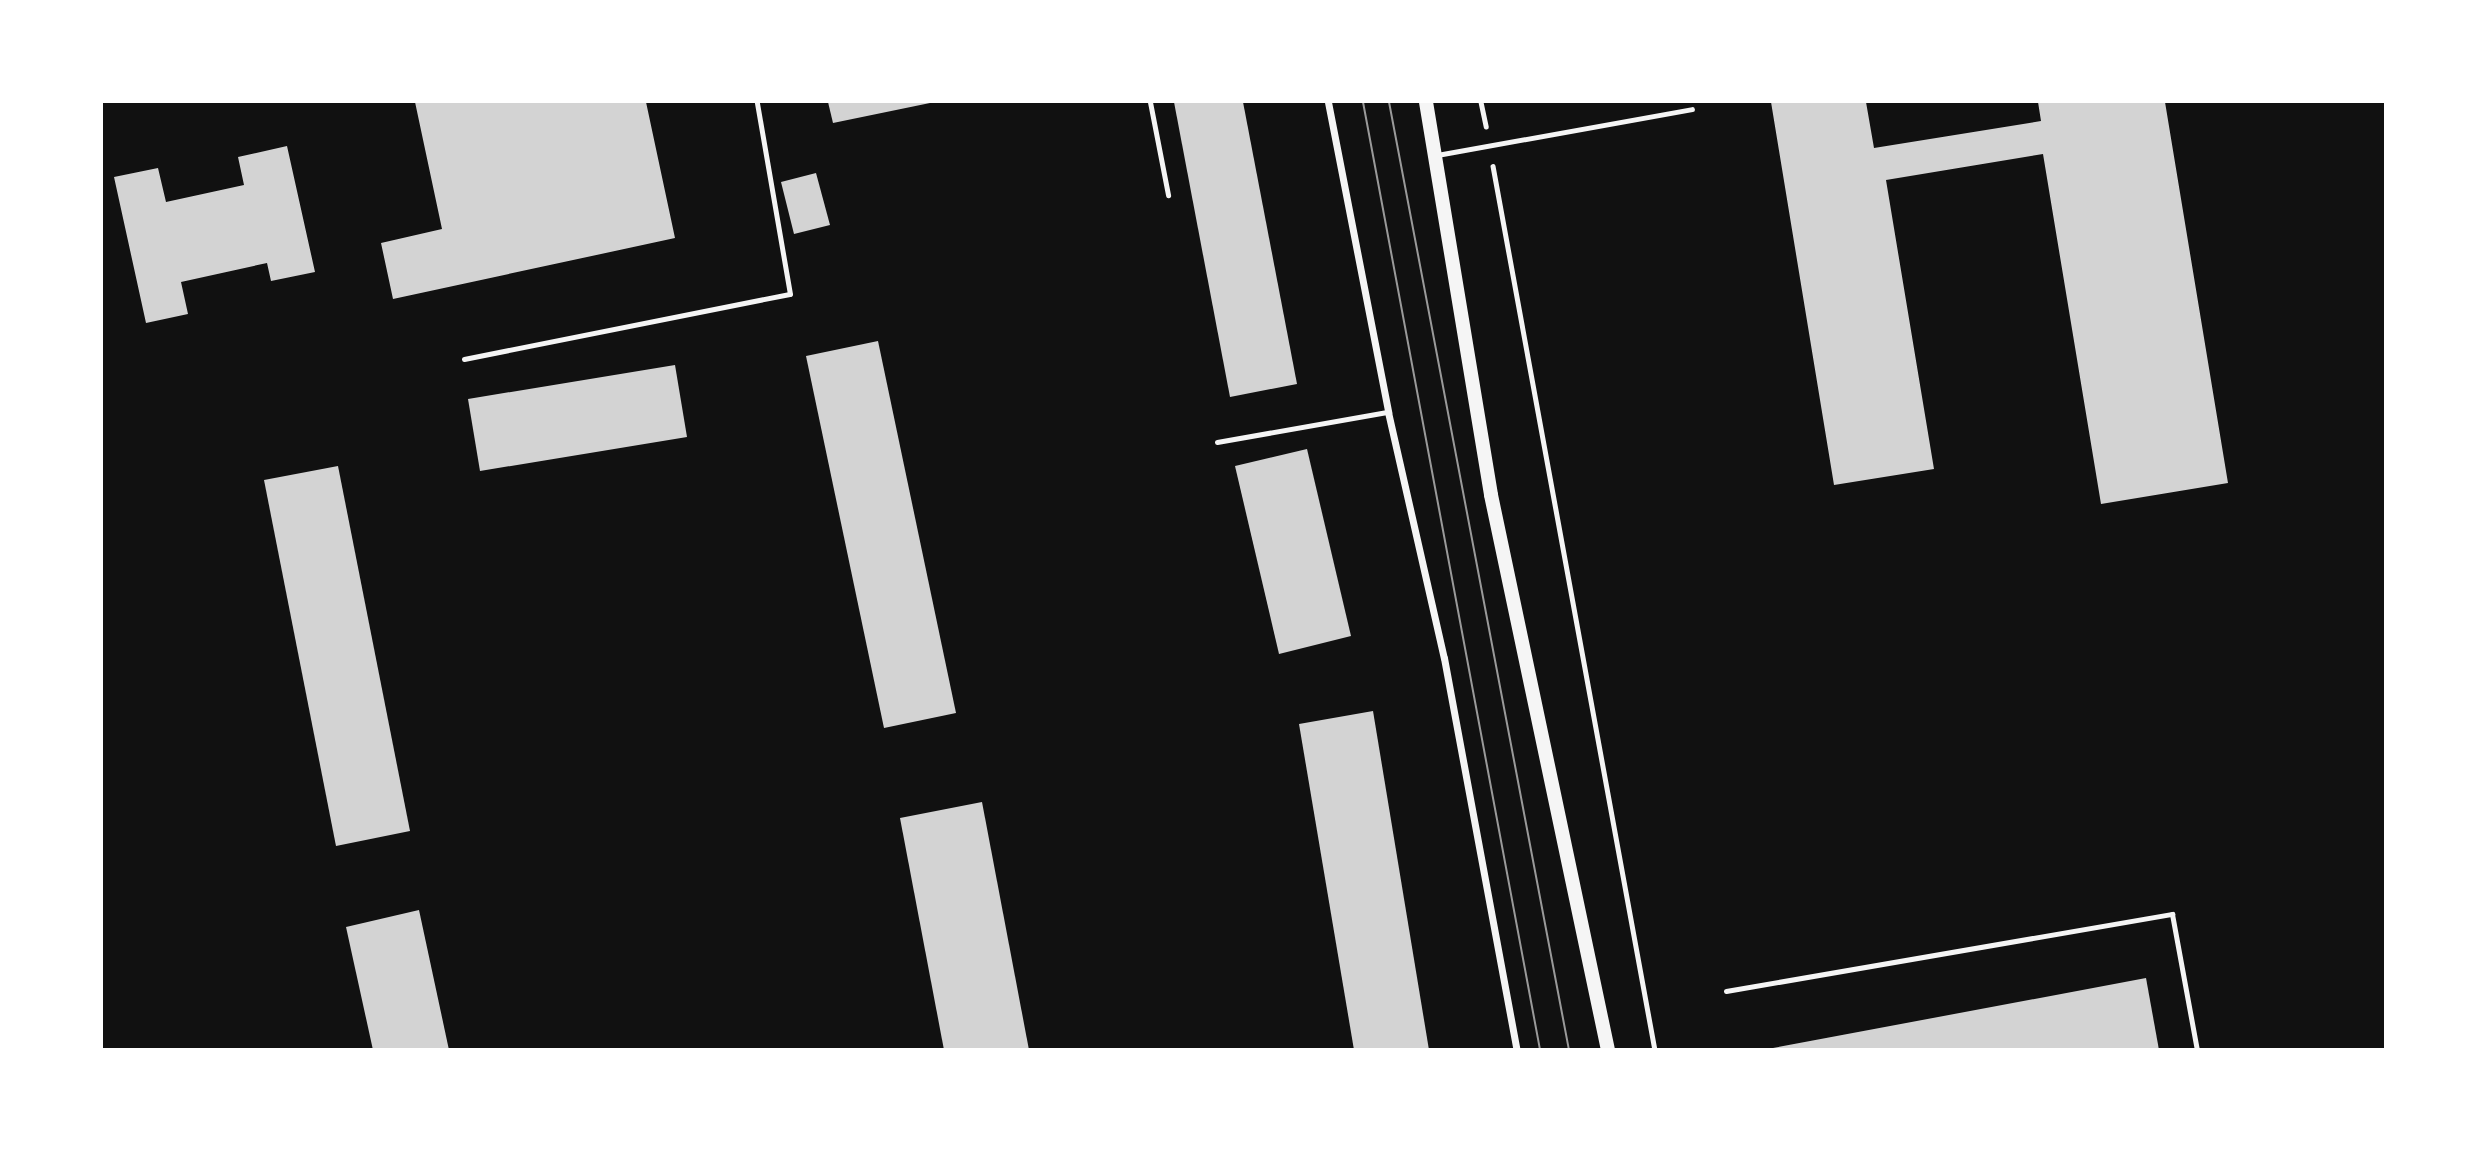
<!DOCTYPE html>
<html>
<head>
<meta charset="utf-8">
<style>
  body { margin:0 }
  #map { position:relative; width:2487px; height:1151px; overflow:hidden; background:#111; font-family:Roboto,sans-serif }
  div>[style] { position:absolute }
  .building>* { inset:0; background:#d3d3d3 }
  .path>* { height:4.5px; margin:-2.25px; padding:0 2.25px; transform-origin:2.25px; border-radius:2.25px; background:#f5f5f5 }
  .service>* { height:5px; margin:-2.5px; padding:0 2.5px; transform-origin:2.5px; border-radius:2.5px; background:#f5f5f5 }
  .minor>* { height:7px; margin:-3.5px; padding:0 3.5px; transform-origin:3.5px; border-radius:3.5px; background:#f5f5f5 }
  .secondary>* { height:14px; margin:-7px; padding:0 7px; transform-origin:7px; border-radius:7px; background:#f5f5f5 }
  .tram>* { height:2px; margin:-1px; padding:0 1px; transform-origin:1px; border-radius:1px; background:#9a9a9a }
  span { translate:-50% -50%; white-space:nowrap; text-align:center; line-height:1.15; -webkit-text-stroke:5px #fff; paint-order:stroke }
  .frame { position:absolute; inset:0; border:103px solid #fff; pointer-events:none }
</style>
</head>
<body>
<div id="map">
  <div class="building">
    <div style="clip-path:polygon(415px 102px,646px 102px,675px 238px,393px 299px,381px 243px,442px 229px)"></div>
    <div style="clip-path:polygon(828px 102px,930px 102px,930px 103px,833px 123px)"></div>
    <div style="clip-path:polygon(1174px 102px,1243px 102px,1297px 384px,1230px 397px)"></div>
    <div style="clip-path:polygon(1771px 102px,1866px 102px,1874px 148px,2041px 121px,2038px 102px,2165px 102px,2228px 483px,2101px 504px,2043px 154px,1886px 180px,1934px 469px,1834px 485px)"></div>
    <div style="clip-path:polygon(287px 146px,315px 272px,271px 281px,267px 263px,181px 282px,188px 314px,146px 323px,114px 177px,158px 168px,166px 202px,244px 185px,238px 157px)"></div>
    <div style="clip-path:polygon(816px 173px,830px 225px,794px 234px,781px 182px)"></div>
    <div style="clip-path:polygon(878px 341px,956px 713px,884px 728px,806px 356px)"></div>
    <div style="clip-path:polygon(675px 365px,687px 437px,480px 471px,468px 399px)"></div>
    <div style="clip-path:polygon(1307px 449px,1351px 636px,1279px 654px,1235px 466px)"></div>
    <div style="clip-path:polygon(338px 466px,410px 831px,336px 846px,264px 480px)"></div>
    <div style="clip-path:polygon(1373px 711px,1429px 1050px,1354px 1050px,1299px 724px)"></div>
    <div style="clip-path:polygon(982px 802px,1029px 1050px,944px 1050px,900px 818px)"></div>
    <div style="clip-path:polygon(419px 910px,449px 1050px,373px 1050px,346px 927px)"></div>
    <div style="clip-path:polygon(2146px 978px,2159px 1050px,1773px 1050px,1773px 1048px)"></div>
  </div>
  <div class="path">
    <div style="left:1481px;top:102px;width:25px;rotate:78deg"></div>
    <div style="left:1493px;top:166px;width:899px;rotate:79.62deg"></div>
  </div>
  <div class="service">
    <div style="left:1150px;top:102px;width:95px;rotate:79deg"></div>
    <div style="left:1437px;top:155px;width:259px;rotate:-10.2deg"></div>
    <div style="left:464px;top:359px;width:332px;rotate:-11.3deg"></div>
    <div style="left:790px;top:294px;width:195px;rotate:-99.8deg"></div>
    <div style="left:1217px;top:442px;width:174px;rotate:-10deg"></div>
    <div style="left:1726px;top:991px;width:453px;rotate:-9.8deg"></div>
    <div style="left:2172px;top:914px;width:138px;rotate:79.6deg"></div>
  </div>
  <div class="minor">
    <div style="left:1328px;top:102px;width:316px;rotate:79deg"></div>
    <div style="left:1388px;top:412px;width:252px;rotate:77.2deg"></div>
    <div style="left:1444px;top:658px;width:399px;rotate:79.5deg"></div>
  </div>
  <div class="secondary">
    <div style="left:1426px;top:102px;width:398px;rotate:80.6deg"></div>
    <div style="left:1491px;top:495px;width:567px;rotate:78.1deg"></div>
  </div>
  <div class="tram">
    <div style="left:1363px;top:102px;width:964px;rotate:79.42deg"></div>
    <div style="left:1389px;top:102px;width:965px;rotate:79.25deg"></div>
  </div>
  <div class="frame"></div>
</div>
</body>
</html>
